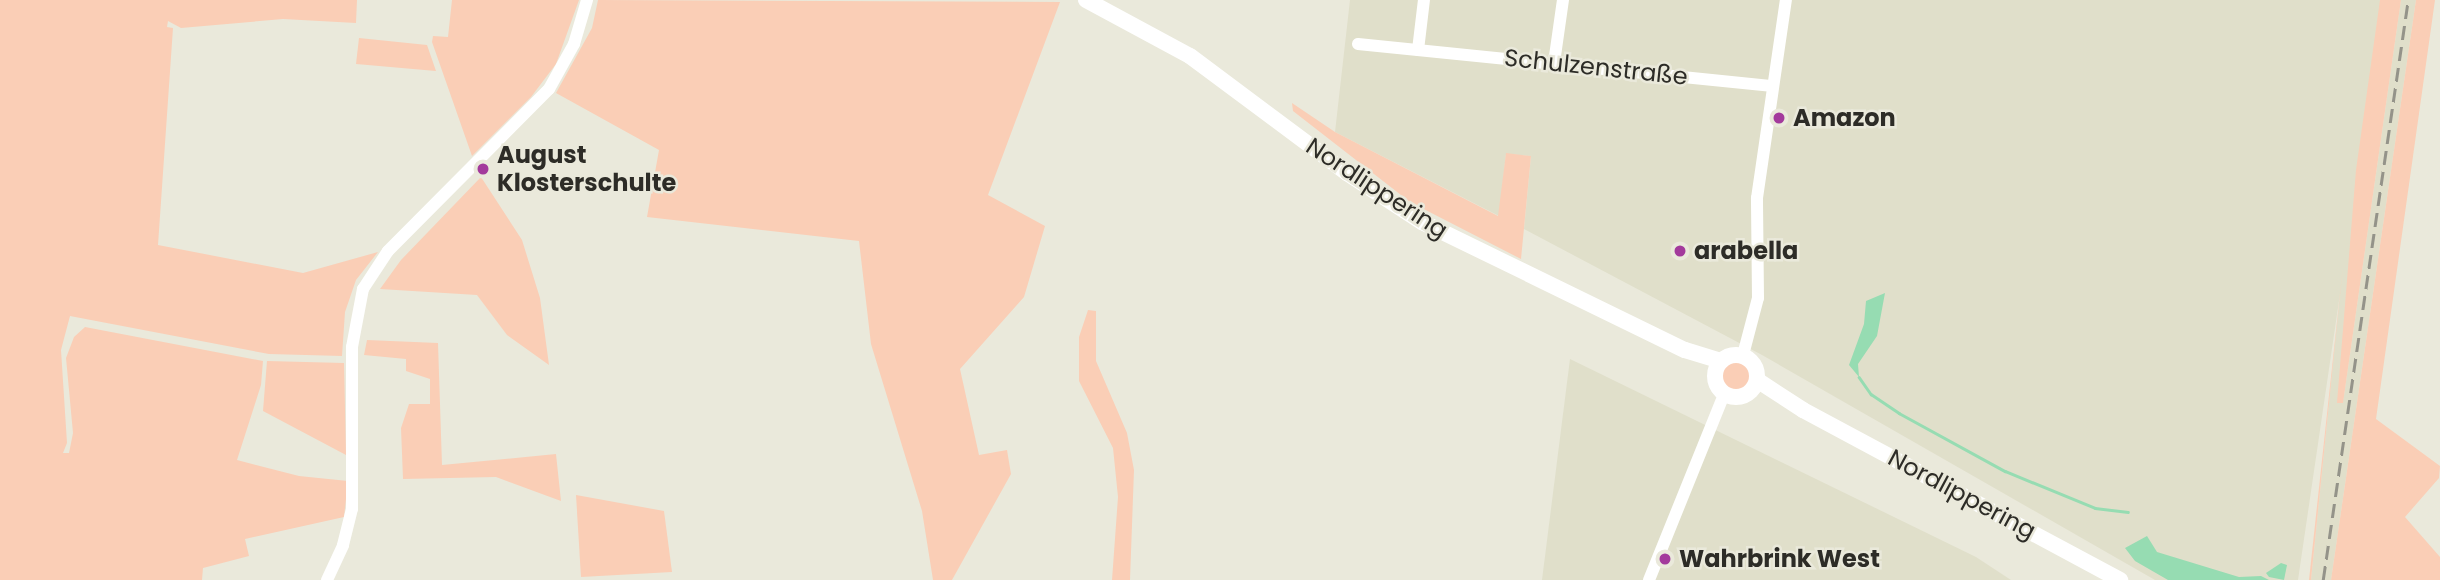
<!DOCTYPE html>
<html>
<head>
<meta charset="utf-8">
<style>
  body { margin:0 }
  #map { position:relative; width:2440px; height:580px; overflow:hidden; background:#eae9db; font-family:Poppins,sans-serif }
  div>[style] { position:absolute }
  .built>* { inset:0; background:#e0dfca }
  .green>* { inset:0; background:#faceb6 }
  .round { border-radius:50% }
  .water>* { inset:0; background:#96dcb2 }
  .stream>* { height:2.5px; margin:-1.25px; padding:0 1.25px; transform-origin:1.25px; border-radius:1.25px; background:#96dcb2 }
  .minor>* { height:12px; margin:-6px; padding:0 6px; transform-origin:6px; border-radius:6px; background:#fff }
  .major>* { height:16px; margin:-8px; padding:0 8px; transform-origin:8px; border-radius:8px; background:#fff }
  .major>.ring { margin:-8px; padding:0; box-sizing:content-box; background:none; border:16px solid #fff; border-radius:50% }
  .rail>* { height:2.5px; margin-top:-1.25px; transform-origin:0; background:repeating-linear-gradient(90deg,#949389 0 14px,transparent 0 21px) }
  .dots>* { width:19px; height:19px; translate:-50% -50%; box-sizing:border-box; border:4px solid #eae9db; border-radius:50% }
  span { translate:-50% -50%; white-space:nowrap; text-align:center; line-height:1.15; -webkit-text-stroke:5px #eae9db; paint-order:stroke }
  .street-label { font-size:24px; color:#2d2c27 }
  .poi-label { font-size:24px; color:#2d2c27; font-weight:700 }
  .left { translate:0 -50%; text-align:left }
</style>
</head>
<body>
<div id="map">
  <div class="built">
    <div style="clip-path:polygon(1350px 0,2381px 0,2343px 403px,2401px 0,2416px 0,2331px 580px,2311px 580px,2340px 294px,2298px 580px,2155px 580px,1762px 355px,1524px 229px,1531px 156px,1506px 154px,1499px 216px,1335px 132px)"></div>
    <div style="clip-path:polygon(1570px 359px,1976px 557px,2011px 580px,1542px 580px)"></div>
  </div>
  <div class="green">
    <div style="clip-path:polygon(0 0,357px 0,356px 23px,283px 19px,181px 28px,168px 21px,167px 27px,173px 28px,158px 245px,303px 273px,378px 252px,356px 280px,345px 312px,342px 356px,269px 354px,70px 316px,61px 350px,67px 443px,63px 453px,69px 453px,73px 433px,66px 358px,74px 337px,85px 327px,263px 361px,261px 385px,237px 460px,299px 476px,348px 481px,344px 517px,245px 539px,249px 556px,203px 568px,202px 580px,0 580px)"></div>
    <div style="clip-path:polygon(452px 0,579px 0,556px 64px,531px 97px,472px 156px,432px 42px,433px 36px,448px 37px)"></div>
    <div style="clip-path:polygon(598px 0,1060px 2px,988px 195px,1045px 226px,1024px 297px,960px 369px,979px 455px,1007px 450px,1011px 474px,952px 580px,933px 580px,922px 511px,871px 344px,859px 241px,647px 217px,659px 150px,556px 93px,592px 28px)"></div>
    <div style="clip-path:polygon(2380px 0,2401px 0,2343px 403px,2337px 403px,2356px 170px)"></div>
    <div style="clip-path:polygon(2416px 0,2435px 0,2376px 419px,2440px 466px,2439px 478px,2405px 517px,2440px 557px,2440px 580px,2331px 580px)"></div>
    <div style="clip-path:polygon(359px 38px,427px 45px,436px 71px,356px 64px)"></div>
    <div style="clip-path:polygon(1292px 103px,1335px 132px,1498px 216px,1506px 153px,1531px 156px,1521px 259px,1410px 202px,1293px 111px)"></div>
    <div style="clip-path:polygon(481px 177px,522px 240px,540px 298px,549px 365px,507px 335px,477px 295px,380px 289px,401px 260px)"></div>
    <div style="clip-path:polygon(2343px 266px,2311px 580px,2309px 580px)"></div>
    <div style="clip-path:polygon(1088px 310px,1096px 311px,1096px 361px,1127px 433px,1134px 470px,1130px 580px,1112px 580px,1118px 497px,1113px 448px,1079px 381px,1079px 337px)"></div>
    <div style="clip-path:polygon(367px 340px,438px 343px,442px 465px,556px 454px,561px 501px,496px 477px,403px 479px,401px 428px,409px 404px,430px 404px,430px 379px,406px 371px,406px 359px,364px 355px)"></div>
    <div class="round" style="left:1720px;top:359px;width:34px;height:34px"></div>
    <div style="clip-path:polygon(267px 361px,344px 363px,346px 455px,263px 411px)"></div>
    <div style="clip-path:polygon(576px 495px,664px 511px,672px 572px,581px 577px)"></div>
  </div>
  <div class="water">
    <div style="clip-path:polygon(1885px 293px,1877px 336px,1858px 364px,1859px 377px,1849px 365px,1864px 324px,1866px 301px)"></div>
    <div style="clip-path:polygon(2147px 536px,2157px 552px,2239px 577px,2261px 576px,2269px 580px,2168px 580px,2135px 561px,2125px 548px)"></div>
    <div style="clip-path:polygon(2281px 563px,2287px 565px,2284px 580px,2269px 577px,2266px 573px)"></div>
  </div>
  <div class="stream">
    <div style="left:1859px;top:377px;width:21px;rotate:55deg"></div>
    <div style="left:1871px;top:394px;width:34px;rotate:34deg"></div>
    <div style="left:1899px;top:413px;width:121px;rotate:28.7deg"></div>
    <div style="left:2005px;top:471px;width:97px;rotate:22.3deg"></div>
    <div style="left:2095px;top:508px;width:33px;rotate:7deg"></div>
  </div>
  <div class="minor">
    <div style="left:1358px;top:44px;width:417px;rotate:5.8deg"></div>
    <div style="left:1418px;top:50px;width:50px;rotate:-83.2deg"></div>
    <div style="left:1554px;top:63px;width:64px;rotate:-81.9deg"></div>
    <div style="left:1743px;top:355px;width:59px;rotate:-75.3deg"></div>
    <div style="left:1758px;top:298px;width:100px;rotate:-90.6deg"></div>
    <div style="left:1757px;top:198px;width:200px;rotate:-81.7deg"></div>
    <div style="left:327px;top:580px;width:38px;rotate:-65deg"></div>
    <div style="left:343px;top:545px;width:37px;rotate:-76deg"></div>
    <div style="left:352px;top:509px;width:162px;rotate:-90deg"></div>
    <div style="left:352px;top:347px;width:59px;rotate:-79.3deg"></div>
    <div style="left:363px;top:289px;width:45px;rotate:-56.7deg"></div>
    <div style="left:388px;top:251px;width:228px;rotate:-45.2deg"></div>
    <div style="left:549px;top:89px;width:51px;rotate:-60.9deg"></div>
    <div style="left:574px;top:44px;width:46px;rotate:-73.5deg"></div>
    <div style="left:1649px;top:580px;width:201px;rotate:-68deg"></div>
  </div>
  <div class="major">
    <div style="left:1086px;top:0;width:118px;rotate:28.3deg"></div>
    <div style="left:1190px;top:56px;width:196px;rotate:36.7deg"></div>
    <div style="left:1347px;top:173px;width:90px;rotate:33.2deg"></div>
    <div style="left:1422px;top:222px;width:292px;rotate:26deg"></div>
    <div style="left:1685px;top:350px;width:38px;rotate:17deg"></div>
    <div class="ring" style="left:1715px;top:355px;width:26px;height:26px"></div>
    <div style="left:1757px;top:380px;width:55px;rotate:33.1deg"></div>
    <div style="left:1803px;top:410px;width:360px;rotate:28.2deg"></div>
  </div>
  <div class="rail">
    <div style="left:2323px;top:580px;width:586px;rotate:-81.66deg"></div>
  </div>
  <div class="dots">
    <div style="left:1779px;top:118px;background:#a33a9c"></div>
    <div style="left:483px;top:169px;background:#a33a9c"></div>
    <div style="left:1680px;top:251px;background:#a33a9c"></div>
    <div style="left:1665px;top:559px;background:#a33a9c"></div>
  </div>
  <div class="street-label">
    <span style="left:1596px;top:67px;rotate:6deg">Schulzenstraße</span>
    <span style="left:1377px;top:188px;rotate:33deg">Nordlippering</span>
    <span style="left:1962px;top:494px;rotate:28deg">Nordlippering</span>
  </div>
  <div class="poi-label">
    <span class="left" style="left:1793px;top:118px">Amazon</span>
    <span class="left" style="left:497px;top:169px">August<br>Klosterschulte</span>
    <span class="left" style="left:1694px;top:251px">arabella</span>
    <span class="left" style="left:1679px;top:559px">Wahrbrink West</span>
  </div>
</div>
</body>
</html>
